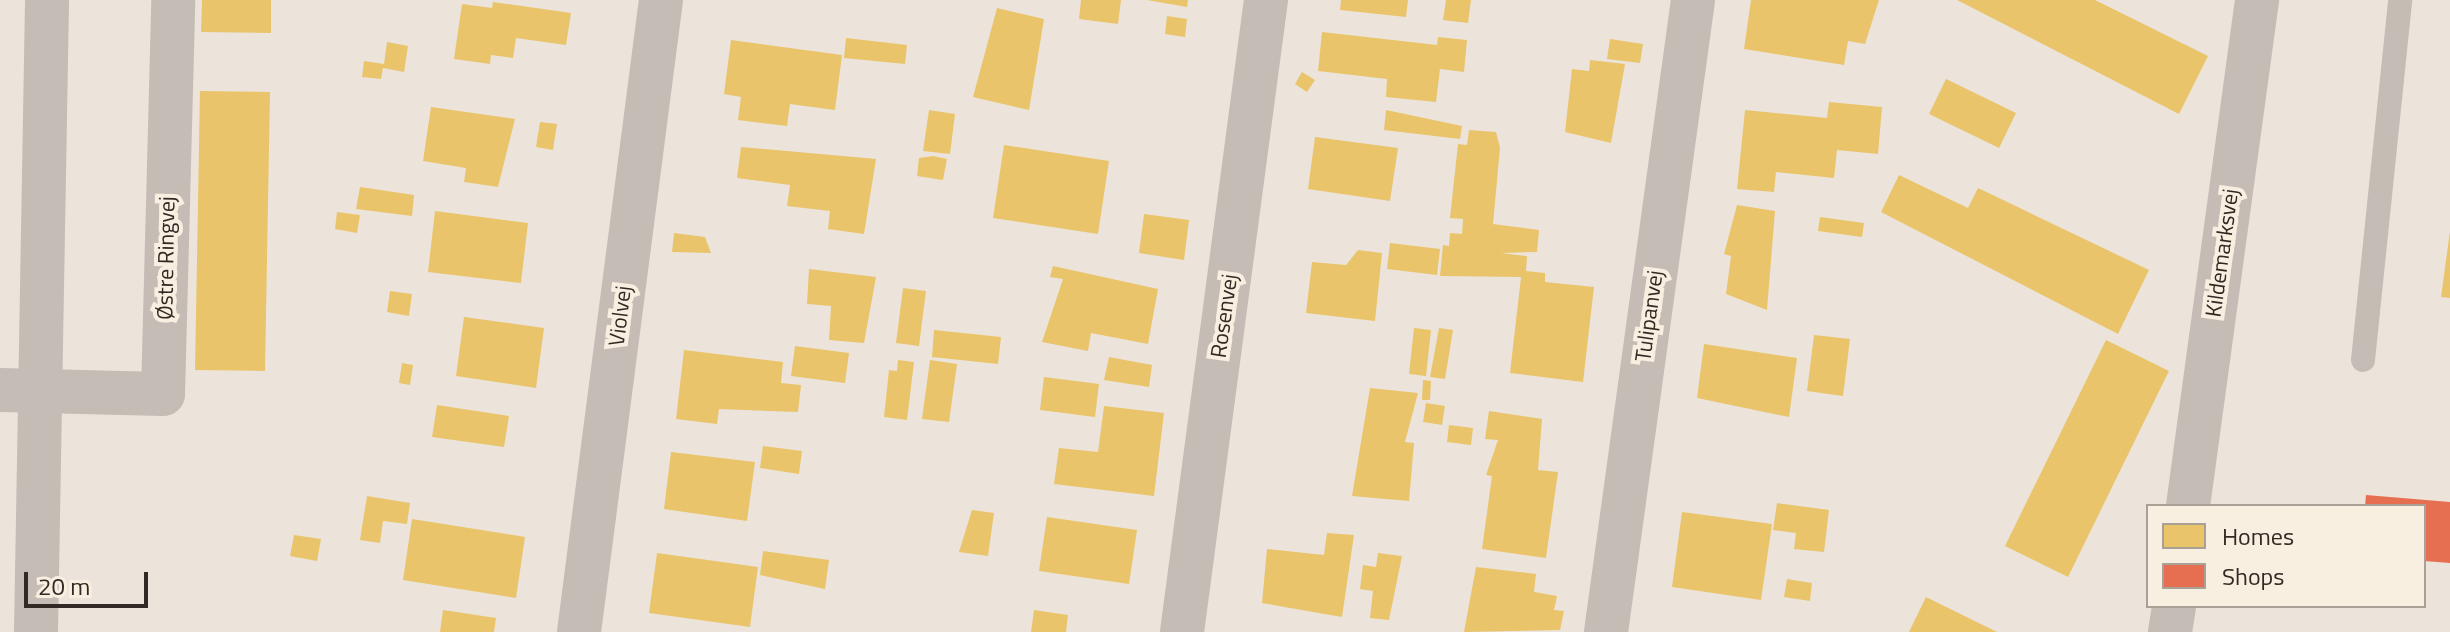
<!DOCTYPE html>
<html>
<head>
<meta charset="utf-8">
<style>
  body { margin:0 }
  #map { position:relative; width:2450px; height:632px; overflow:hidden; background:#ece4db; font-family:"Titillium Web",sans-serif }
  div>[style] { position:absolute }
  .homes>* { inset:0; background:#e9c46a }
  .shops>* { inset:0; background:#e76f51 }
  .service>* { height:24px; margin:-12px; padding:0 12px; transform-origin:12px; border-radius:12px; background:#c4bcb5 }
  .minor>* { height:44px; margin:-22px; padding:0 22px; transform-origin:22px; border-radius:22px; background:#c4bcb5 }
  .tertiary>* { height:44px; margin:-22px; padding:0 22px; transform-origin:22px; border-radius:22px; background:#c4bcb5 }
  span { translate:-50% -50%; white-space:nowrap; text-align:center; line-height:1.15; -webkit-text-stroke:8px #f9efe1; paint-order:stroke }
  .street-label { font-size:22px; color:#332924 }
  .legend { position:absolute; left:2146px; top:504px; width:280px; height:104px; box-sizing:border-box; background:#f9efe1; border:2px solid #aaa095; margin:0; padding:10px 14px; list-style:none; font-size:24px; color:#332924 }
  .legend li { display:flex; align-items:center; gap:16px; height:40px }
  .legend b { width:40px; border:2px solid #aaa095 }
  .scale { position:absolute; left:24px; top:572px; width:124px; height:36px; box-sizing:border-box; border:4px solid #332924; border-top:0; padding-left:10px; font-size:24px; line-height:28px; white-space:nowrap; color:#332924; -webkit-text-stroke:6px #f9efe1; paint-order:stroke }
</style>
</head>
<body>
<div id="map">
  <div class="homes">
    <div style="clip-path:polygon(202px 0,271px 0,271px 33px,201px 32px)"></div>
    <div style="clip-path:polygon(1081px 0,1121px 0,1118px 24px,1079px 19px)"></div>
    <div style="clip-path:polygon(1147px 0,1188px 0,1187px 7px)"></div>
    <div style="clip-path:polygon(1341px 0,1408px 0,1406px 17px,1340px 10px)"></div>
    <div style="clip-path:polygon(1446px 0,1471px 0,1468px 23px,1443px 20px)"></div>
    <div style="clip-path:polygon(1751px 0,1879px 0,1865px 44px,1848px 41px,1844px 65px,1744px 49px)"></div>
    <div style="clip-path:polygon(1957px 0,2095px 0,2208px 56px,2179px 114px)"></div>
    <div style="clip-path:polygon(493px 2px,571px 13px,566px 45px,516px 38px,513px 58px,491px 55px,490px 64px,454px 59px,462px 4px,492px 8px)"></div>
    <div style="clip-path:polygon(997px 8px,1044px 19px,1029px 110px,973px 97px)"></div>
    <div style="clip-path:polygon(1167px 16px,1187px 19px,1185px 37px,1165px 34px)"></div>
    <div style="clip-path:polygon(1322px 32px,1437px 45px,1438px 37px,1467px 40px,1464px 72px,1440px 69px,1436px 102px,1386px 97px,1387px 79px,1318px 71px)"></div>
    <div style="clip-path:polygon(846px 38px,907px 45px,905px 64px,844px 58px)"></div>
    <div style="clip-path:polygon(1610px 39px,1643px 44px,1640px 63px,1607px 59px)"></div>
    <div style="clip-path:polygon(731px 40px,842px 55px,835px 110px,790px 104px,787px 126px,738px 120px,741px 97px,724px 94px)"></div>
    <div style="clip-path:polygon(387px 42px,408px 46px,404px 72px,383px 68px,381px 79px,362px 77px,364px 61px,384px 64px)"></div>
    <div style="clip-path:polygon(1590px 60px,1625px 64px,1611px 143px,1565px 132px,1572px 69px,1589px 71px)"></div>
    <div style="clip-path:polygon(1302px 72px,1315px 80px,1307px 92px,1295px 84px)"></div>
    <div style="clip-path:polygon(1946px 79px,2016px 113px,1999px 148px,1929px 114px)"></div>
    <div style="clip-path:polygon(200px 91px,270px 92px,265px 371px,195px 370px)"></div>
    <div style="clip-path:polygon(1829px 102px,1882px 107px,1878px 154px,1837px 150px,1834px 178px,1776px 172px,1774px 192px,1737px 189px,1745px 110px,1827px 118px)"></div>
    <div style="clip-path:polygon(431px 107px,515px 119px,498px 187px,464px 182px,466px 168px,423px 161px)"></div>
    <div style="clip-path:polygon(929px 110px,955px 114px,950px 154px,923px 151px)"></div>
    <div style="clip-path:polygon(1386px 110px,1462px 126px,1460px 139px,1384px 130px)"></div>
    <div style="clip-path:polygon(540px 122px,557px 124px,553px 150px,536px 147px)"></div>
    <div style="clip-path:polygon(1469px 130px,1496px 132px,1500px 148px,1493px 224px,1539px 230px,1537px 252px,1501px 253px,1527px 256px,1526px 271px,1545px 273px,1545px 282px,1594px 287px,1583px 382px,1510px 373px,1521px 277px,1440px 276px,1443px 245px,1449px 246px,1450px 233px,1462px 234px,1463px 219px,1450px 218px,1458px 144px,1467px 145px)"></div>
    <div style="clip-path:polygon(1315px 137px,1398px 148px,1390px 201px,1308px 189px)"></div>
    <div style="clip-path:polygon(1004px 145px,1109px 161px,1098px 234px,993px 218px)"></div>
    <div style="clip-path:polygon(741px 147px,876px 159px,864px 234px,828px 229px,830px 211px,787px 206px,790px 185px,737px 178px)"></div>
    <div style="clip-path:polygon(933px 156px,947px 159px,943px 180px,917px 176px,919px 158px)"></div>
    <div style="clip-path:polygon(1899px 175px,1968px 208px,1978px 188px,2149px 270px,2118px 334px,1881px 212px)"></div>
    <div style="clip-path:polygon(360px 187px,414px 195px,412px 216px,356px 209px)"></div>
    <div style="clip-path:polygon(1737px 205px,1775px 211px,1767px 310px,1726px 294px,1731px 256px,1724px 254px)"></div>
    <div style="clip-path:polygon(435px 211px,528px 223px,521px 283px,428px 272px)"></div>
    <div style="clip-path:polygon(337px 212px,360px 215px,357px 233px,335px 229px)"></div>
    <div style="clip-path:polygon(1144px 214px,1189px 220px,1184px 260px,1139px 253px)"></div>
    <div style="clip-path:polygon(1820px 217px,1864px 223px,1862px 237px,1818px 231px)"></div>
    <div style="clip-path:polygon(2450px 231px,2450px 298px,2441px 297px)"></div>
    <div style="clip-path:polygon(674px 233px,705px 237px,711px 253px,672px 252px)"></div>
    <div style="clip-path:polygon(1390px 243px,1440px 249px,1437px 275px,1387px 269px)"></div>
    <div style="clip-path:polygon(1358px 250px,1382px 253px,1375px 321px,1306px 313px,1312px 262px,1346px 265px)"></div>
    <div style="clip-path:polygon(1053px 266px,1158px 289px,1148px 344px,1091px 333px,1088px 351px,1042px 342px,1063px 279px,1050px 277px)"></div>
    <div style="clip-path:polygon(809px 269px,876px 277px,864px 343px,829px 340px,831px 306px,807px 304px)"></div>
    <div style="clip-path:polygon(903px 288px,926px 291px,919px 346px,896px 343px)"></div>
    <div style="clip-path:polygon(390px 291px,412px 294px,409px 316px,387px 312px)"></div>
    <div style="clip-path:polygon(464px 317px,544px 328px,536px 388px,456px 376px)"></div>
    <div style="clip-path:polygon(1414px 328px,1431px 330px,1426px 376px,1409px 374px)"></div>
    <div style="clip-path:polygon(1439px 328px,1453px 330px,1445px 379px,1430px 377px)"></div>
    <div style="clip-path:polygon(934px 330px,1001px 337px,998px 364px,932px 357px)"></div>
    <div style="clip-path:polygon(1814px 335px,1850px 339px,1843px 396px,1807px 391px)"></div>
    <div style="clip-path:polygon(2106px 340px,2169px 371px,2068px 577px,2005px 546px)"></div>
    <div style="clip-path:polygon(1704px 344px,1797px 358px,1789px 417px,1697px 398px)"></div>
    <div style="clip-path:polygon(795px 346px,849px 353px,845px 383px,791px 376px)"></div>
    <div style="clip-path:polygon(684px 350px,783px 362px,781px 383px,801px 385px,798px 412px,719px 409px,717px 424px,676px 419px)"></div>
    <div style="clip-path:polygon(1109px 357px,1152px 365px,1149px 387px,1104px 380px)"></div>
    <div style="clip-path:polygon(898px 360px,914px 362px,907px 420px,884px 417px,889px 370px,897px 371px)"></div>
    <div style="clip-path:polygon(930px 360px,957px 364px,949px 422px,922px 419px)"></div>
    <div style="clip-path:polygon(402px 363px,413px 365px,410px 385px,399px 383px)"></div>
    <div style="clip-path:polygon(1044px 377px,1099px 384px,1095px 417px,1040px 410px)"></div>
    <div style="clip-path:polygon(1423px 380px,1431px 381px,1430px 400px,1422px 400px)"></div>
    <div style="clip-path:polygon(1370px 388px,1418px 393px,1405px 442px,1414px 443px,1409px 501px,1352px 496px)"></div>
    <div style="clip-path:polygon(1426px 403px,1445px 406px,1442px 425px,1423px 422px)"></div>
    <div style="clip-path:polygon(437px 405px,509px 416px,504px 447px,432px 437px)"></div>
    <div style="clip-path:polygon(1104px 406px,1164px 413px,1154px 496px,1054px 484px,1059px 448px,1098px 452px)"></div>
    <div style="clip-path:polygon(1489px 411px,1542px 419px,1538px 470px,1558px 472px,1546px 558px,1482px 549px,1492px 476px,1486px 475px,1498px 440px,1485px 439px)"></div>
    <div style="clip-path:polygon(1449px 425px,1473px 428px,1471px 445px,1447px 442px)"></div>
    <div style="clip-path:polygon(763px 446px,802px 451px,799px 474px,760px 468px)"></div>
    <div style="clip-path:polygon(671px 452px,755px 462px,747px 521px,664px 509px)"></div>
    <div style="clip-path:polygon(367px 496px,410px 503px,407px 524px,383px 521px,380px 543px,360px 540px)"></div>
    <div style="clip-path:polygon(1777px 503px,1829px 510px,1824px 552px,1794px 549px,1796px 533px,1773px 530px)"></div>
    <div style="clip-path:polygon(972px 510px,994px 513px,988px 556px,959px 552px)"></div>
    <div style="clip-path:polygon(1682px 512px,1772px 524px,1761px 600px,1672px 587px)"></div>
    <div style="clip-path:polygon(1047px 517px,1137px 530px,1129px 584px,1039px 571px)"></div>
    <div style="clip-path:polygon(412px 519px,525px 537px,516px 598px,403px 580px)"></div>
    <div style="clip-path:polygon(1327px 533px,1354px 535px,1342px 617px,1262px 603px,1267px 549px,1324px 555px)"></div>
    <div style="clip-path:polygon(294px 535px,321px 539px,317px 561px,290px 556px)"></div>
    <div style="clip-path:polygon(763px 551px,829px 560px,825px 589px,760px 575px)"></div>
    <div style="clip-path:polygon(657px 553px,758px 567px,750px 627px,649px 613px)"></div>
    <div style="clip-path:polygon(1378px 553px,1402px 556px,1389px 620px,1370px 618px,1373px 591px,1360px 589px,1363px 565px,1376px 567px)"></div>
    <div style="clip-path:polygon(1476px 567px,1536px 574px,1534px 592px,1557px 596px,1554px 610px,1564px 611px,1560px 630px,1464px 632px)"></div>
    <div style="clip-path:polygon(1787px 579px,1812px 583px,1810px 601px,1784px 597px)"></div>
    <div style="clip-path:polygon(1926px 597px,1997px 632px,1909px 632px)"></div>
    <div style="clip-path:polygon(443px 610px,496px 618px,494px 632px,440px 632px)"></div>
    <div style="clip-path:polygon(1034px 610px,1068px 615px,1066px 632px,1031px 632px)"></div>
  </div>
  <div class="shops">
    <div style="clip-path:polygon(2366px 495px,2450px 502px,2450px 563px,2424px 561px,2424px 506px,2365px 506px)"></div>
  </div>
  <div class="service">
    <div style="left:2363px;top:360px;width:362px;rotate:-84.1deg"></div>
  </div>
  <div class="minor">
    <div style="left:0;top:390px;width:163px;rotate:1.4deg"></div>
    <div style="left:163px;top:394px;width:394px;rotate:-88.5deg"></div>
    <div style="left:2188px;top:506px;width:511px;rotate:-82.23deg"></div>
    <div style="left:579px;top:632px;width:637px;rotate:-82.61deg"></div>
    <div style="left:1182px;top:632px;width:638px;rotate:-82.43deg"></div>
    <div style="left:1606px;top:632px;width:638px;rotate:-82.16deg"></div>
    <div style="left:2170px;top:632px;width:26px;rotate:-81deg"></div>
  </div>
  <div class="tertiary">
    <div style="left:36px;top:632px;width:632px;rotate:-89deg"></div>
  </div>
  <div class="street-label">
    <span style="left:2222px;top:253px;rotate:-82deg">Kildemarksvej</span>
    <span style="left:166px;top:258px;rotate:-89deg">Østre Ringvej</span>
    <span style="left:620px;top:316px;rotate:-83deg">Violvej</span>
    <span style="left:1224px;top:316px;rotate:-82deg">Rosenvej</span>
    <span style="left:1649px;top:316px;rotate:-82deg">Tulipanvej</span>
  </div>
  <ul class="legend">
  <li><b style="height:22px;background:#e9c46a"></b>Homes</li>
  <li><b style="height:22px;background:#e76f51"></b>Shops</li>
  </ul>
  <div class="scale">20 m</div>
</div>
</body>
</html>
